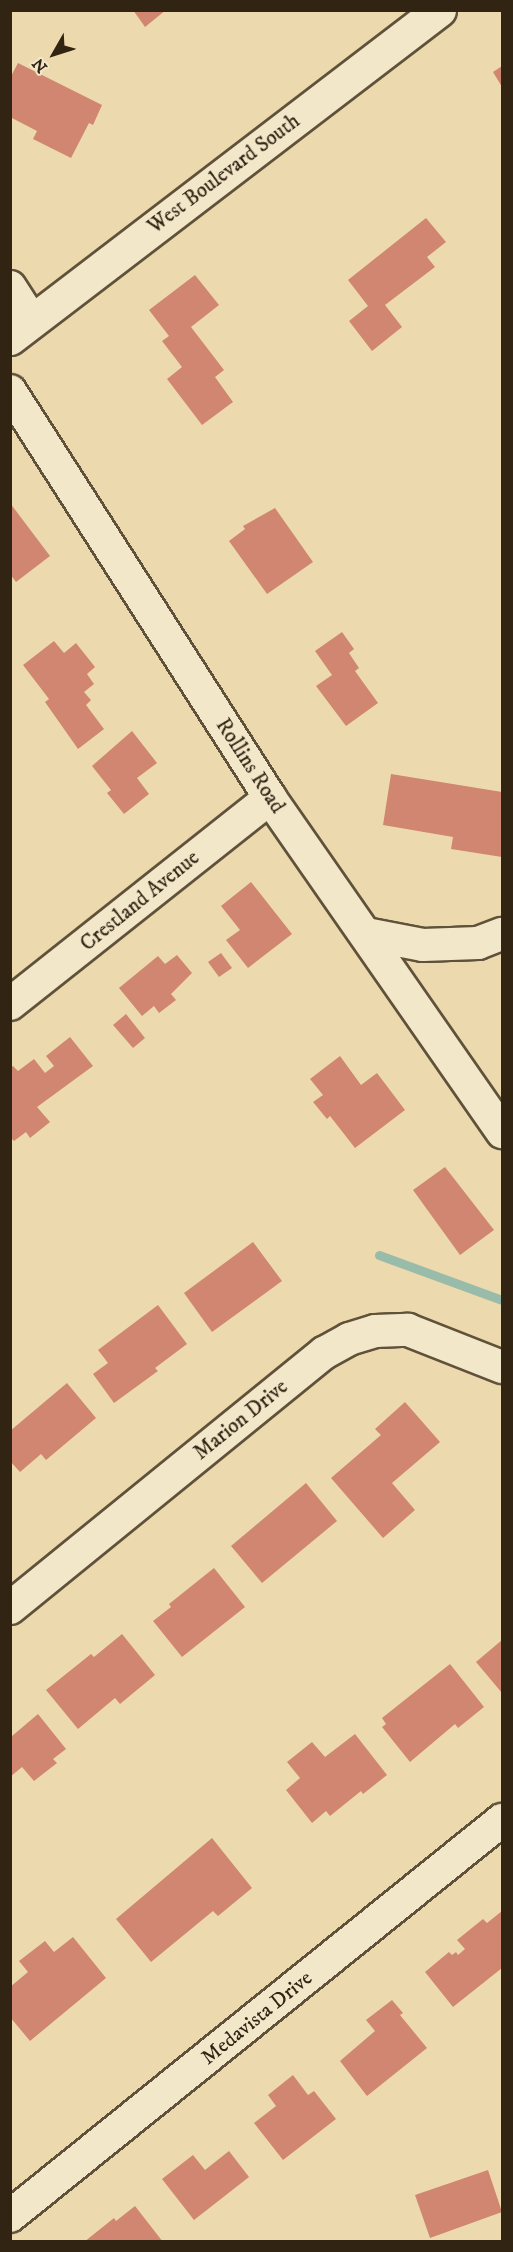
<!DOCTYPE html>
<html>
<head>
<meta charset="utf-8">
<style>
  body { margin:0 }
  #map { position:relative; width:513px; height:2252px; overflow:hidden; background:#ecdaae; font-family:"IM FELL DW Pica",serif }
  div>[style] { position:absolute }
  .stream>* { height:9px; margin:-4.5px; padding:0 4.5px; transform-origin:4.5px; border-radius:4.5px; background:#9ba }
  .building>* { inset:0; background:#d08671 }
  .roads { filter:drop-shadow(2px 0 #60523a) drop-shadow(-2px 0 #60523a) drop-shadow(0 2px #60523a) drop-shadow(0 -2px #60523a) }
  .minor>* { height:32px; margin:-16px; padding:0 16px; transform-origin:16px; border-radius:16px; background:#f3e7ca }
  .secondary>* { height:33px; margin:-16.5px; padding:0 16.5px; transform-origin:16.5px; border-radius:16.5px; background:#f3e7ca }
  span { translate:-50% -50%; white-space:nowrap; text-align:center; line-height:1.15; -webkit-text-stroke:4.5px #f3e7ca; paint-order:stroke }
  .street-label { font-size:21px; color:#312413 }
  .frame { position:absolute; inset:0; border:12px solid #312413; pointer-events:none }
  .north { position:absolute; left:24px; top:24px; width:60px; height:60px; -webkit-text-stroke:4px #f3e7ca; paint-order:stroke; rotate:231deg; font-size:16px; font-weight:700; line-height:24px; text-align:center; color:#312413 }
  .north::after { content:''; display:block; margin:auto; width:21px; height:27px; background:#312413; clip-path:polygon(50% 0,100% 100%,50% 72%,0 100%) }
</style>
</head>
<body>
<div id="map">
  <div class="stream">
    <div style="left:379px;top:1255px;width:131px;rotate:20.1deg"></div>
  </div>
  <div class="building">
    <div style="clip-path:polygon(133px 10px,166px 10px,145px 27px)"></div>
    <div style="clip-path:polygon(18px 63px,102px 105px,93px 125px,89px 123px,71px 158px,33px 139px,37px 131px,10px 117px,10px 78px)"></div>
    <div style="clip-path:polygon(502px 66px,502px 87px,493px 72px)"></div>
    <div style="clip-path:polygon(426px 218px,446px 242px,427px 257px,435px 267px,385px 305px,402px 327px,372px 351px,349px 321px,368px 306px,348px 280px)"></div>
    <div style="clip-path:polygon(195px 275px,219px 305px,191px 327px,224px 370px,215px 377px,233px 402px,202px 425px,167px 379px,182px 367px,162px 341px,169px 336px,149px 310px)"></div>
    <div style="clip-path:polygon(10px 503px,50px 556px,16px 582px,10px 574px)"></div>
    <div style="clip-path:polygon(275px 508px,313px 562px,267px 594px,229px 541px,245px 529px,243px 526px)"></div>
    <div style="clip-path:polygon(342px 632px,354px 649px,349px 653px,359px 668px,355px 671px,378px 703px,346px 726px,316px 686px,332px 675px,315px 651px)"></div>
    <div style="clip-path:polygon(54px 641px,64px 653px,76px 643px,95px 667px,87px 674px,94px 684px,84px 692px,91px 700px,86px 705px,104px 729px,78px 749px,45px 702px,49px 699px,23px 665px)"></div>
    <div style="clip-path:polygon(132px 731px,157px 763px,137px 778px,149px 794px,124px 814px,107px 793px,111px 790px,92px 766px)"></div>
    <div style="clip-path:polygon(391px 774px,502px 792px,502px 857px,451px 849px,453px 837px,383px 825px)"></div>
    <div style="clip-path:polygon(251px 882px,292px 934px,248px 968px,226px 940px,240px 930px,221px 906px)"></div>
    <div style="clip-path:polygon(221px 953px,232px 968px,219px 977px,208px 962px)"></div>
    <div style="clip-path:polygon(177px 955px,192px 973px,171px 994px,176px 1000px,159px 1013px,154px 1006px,142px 1016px,119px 988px,158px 956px,165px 964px)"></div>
    <div style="clip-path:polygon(126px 1014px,145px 1038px,133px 1048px,113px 1025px)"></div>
    <div style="clip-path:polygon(70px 1037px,93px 1066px,37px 1107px,50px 1122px,30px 1138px,26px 1132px,14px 1141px,10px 1137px,10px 1068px,13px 1066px,18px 1071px,34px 1059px,45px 1073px,54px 1066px,46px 1056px)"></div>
    <div style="clip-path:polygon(340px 1056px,361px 1085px,377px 1073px,405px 1110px,355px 1148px,330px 1116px,327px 1119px,313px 1102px,323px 1095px,310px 1079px)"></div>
    <div style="clip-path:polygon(445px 1167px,494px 1230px,460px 1255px,413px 1190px)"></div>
    <div style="clip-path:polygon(253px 1242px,282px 1281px,212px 1332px,184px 1293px)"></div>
    <div style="clip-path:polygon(158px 1305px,187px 1344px,155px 1368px,158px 1371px,114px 1403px,93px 1374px,108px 1363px,98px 1350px)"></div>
    <div style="clip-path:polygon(67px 1383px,96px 1418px,46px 1460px,41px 1454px,20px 1472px,10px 1461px,10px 1431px)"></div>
    <div style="clip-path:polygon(405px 1402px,440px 1442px,392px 1483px,415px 1510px,383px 1538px,331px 1478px,381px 1435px,375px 1429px)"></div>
    <div style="clip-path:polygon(306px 1483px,337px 1521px,262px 1583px,231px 1546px)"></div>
    <div style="clip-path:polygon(214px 1568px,245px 1607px,182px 1657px,153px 1621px,171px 1607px,169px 1604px)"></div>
    <div style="clip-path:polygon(122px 1634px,155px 1675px,120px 1704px,115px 1698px,78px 1729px,46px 1690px,91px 1654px,94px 1657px)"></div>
    <div style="clip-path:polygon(502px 1640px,502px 1693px,476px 1662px)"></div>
    <div style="clip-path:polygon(450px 1664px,484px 1707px,458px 1728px,455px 1724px,410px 1762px,382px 1727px,386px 1724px,382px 1718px)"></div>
    <div style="clip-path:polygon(38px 1714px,66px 1749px,53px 1759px,57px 1763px,34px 1781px,22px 1767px,10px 1777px,10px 1734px,12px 1736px)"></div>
    <div style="clip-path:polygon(355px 1734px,387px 1775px,363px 1794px,361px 1791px,330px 1816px,326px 1811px,312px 1823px,286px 1790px,300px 1778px,287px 1762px,312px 1742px,325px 1757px)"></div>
    <div style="clip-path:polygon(212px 1838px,252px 1888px,218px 1916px,213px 1911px,151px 1962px,116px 1919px)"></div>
    <div style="clip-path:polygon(502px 1911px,502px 1968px,453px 2007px,425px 1972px,449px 1952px,452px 1955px,456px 1952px,458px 1955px,465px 1949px,457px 1940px,483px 1919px,487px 1923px)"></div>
    <div style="clip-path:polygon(73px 1937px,106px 1978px,30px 2041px,10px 2017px,10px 1987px,28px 1972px,19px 1961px,45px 1941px,54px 1952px)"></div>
    <div style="clip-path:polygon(392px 2000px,403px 2013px,400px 2015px,427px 2048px,367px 2096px,340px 2061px,375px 2031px,366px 2020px)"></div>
    <div style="clip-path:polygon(293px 2075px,308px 2095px,314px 2091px,336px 2119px,283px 2160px,254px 2123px,276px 2106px,268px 2095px)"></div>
    <div style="clip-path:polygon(229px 2151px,249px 2177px,194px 2220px,162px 2179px,193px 2155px,205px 2170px)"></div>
    <div style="clip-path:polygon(488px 2170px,502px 2212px,430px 2238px,415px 2195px)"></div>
    <div style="clip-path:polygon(135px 2206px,163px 2242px,84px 2242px,114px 2218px,116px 2221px)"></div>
  </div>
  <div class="roads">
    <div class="minor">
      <div style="left:10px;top:287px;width:40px;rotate:57.1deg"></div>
      <div style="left:10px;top:391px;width:483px;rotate:57.4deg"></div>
      <div style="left:270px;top:798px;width:407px;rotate:55.2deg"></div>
      <div style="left:366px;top:934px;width:58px;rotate:10.9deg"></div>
      <div style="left:423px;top:945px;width:55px;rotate:-2.1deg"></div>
      <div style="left:478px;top:943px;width:26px;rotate:-21deg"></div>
      <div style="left:10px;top:1004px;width:332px;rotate:-38.4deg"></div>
      <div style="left:10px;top:1608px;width:405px;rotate:-39.1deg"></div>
      <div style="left:324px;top:1353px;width:29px;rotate:-29deg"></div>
      <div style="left:349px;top:1339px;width:27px;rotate:-17deg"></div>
      <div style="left:375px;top:1331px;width:33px;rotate:-2deg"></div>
      <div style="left:408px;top:1330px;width:101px;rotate:21.5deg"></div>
      <div style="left:10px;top:2216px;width:632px;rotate:-38.83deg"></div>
    </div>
    <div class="secondary">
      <div style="left:10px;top:338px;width:540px;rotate:-37.4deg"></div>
    </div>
  </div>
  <div class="street-label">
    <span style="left:224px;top:174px;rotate:-37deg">West Boulevard South</span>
    <span style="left:250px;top:766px;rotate:57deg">Rollins Road</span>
    <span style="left:140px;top:901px;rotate:-39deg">Crestland Avenue</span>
    <span style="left:241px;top:1420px;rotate:-39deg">Marion Drive</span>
    <span style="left:257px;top:2018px;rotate:-39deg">Medavista Drive</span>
  </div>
  <div class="frame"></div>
  <div class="north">N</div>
</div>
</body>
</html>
